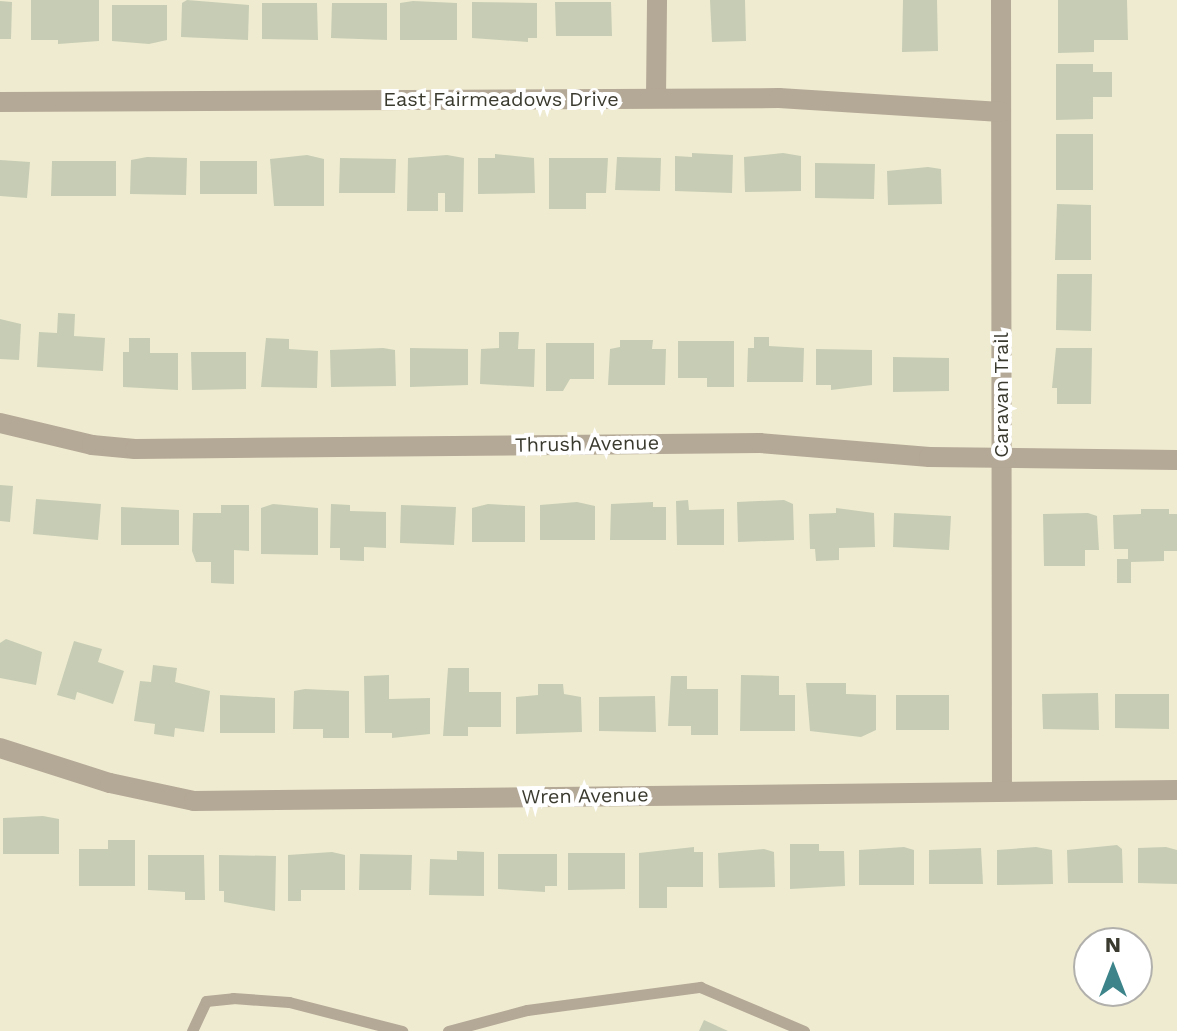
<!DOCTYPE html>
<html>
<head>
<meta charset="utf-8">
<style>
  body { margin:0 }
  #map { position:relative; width:1177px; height:1031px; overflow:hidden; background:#efebd0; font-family:"Work Sans",sans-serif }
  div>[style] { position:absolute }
  .building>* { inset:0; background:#c6cdb4 }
  .service>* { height:11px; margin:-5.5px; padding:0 5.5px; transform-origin:5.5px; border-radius:5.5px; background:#b4a896 }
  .minor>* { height:20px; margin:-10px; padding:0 10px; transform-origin:10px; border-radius:10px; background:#b4a896 }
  span { translate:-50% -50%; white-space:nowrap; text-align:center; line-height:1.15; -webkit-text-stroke:8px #fff; paint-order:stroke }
  .street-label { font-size:20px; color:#3b3a2f }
  .north { position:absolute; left:1073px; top:927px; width:80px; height:80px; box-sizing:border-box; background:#fff; border:2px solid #b1b0ac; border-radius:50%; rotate:0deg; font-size:22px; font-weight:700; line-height:32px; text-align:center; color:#3b3a2f }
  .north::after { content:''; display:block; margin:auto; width:28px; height:36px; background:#3c848a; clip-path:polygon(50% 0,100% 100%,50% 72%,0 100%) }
</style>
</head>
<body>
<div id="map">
  <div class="building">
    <div style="clip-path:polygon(31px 0,99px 0,99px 41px,58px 44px,58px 40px,31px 40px)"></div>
    <div style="clip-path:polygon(187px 0,249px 5px,248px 40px,181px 37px,182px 3px)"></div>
    <div style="clip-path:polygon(710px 0,745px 0,746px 41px,712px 42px)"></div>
    <div style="clip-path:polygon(903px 0,937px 0,938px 51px,902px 52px)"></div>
    <div style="clip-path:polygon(1058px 0,1127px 0,1128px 40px,1094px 40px,1094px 52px,1058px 53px)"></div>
    <div style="clip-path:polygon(0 1px,12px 2px,11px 39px,0 39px)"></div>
    <div style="clip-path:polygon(413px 1px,457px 3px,457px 40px,400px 40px,400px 3px)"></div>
    <div style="clip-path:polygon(472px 2px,537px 3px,537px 38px,528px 38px,528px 42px,472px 38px)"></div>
    <div style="clip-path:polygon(555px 2px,611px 2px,612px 36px,556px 36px)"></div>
    <div style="clip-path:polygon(262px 3px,317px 3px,318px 40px,262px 39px)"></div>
    <div style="clip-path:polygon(332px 3px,387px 3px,387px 40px,331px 38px)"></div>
    <div style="clip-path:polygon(112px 5px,167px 5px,167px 40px,149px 44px,112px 41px)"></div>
    <div style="clip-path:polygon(1056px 64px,1093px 64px,1093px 72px,1112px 72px,1112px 97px,1093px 97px,1093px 119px,1056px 120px)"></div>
    <div style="clip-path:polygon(1056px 134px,1093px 134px,1093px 190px,1056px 190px)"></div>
    <div style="clip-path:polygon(692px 153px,733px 155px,732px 193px,675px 191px,675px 156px,692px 157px)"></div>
    <div style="clip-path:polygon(783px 153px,801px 156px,801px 191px,745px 192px,744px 157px)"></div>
    <div style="clip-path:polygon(495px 154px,534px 158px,535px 193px,478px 194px,478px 158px,495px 158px)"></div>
    <div style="clip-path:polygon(307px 155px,324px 159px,324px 206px,274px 206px,270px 159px)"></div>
    <div style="clip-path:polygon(447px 155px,464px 158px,463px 212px,445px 212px,445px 193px,438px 193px,438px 211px,407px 211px,408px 158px)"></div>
    <div style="clip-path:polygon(147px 157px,187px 158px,186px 195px,130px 194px,131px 160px)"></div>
    <div style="clip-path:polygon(617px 157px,661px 158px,660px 191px,615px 190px)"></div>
    <div style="clip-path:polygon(340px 158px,396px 159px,395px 193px,339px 193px)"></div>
    <div style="clip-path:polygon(549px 158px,608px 158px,606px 193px,586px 193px,586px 209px,549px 209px)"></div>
    <div style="clip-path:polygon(0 160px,30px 162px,27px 198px,0 196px)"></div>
    <div style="clip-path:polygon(52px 161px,116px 161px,116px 196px,51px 196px)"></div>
    <div style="clip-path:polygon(200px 161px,257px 161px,257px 194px,200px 194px)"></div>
    <div style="clip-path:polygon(815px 163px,875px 164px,874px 199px,815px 198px)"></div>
    <div style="clip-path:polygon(928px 167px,941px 169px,942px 204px,888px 205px,887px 171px)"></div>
    <div style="clip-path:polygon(1057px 204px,1091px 205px,1091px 260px,1055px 260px)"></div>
    <div style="clip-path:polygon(1057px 274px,1092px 274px,1091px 331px,1056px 330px)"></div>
    <div style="clip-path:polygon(58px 313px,75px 314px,74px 336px,105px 338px,103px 371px,37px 367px,39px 332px,57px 333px)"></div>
    <div style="clip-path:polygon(0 319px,21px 324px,19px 360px,0 359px)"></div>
    <div style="clip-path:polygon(499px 332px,519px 332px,518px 349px,535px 349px,534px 387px,480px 384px,481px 349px,499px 348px)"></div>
    <div style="clip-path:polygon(754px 337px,769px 337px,769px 346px,804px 348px,803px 382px,747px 382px,748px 348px,754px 348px)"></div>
    <div style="clip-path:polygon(129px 338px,150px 338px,150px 353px,178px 353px,178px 390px,123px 387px,123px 352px,129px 352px)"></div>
    <div style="clip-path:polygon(266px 338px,289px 339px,289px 349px,318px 351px,317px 388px,261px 387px)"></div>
    <div style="clip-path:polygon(620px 340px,653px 340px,652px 349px,666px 349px,665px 385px,608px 385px,610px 349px,620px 347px)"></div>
    <div style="clip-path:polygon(678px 341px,734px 341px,734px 387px,707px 387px,707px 378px,678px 378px)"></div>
    <div style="clip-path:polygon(546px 343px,594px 343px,594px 379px,570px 379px,563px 391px,546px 391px)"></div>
    <div style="clip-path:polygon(383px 348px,395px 350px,396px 386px,331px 387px,330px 350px)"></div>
    <div style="clip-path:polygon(410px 348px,468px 349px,468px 385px,410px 387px)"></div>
    <div style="clip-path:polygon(1056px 348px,1092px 348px,1091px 404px,1057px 404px,1057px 388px,1052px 388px)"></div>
    <div style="clip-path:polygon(816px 349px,872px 350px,872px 385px,831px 390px,831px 385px,816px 385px)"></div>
    <div style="clip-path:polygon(191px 352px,246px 352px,246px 389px,192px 390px)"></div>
    <div style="clip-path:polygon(893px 357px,949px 358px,949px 391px,893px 392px)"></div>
    <div style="clip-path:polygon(0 485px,13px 486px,10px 522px,0 521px)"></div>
    <div style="clip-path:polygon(36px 499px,101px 504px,98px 540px,33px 534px)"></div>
    <div style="clip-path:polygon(688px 500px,689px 510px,724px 509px,724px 545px,677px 545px,676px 501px)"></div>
    <div style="clip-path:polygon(784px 500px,793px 504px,794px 540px,738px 542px,737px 502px)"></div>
    <div style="clip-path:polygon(577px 502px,595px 506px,595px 540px,540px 540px,540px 505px)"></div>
    <div style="clip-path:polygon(653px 502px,653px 507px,666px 507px,666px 540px,610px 540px,611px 504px)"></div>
    <div style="clip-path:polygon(273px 504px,318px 508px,318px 555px,261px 554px,261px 508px)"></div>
    <div style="clip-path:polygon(331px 504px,350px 505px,350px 511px,386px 512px,386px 548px,364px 547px,364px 561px,340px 560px,340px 548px,330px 548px)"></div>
    <div style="clip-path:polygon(488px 504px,525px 506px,525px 542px,472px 542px,472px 508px)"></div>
    <div style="clip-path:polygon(221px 505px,249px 505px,249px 551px,234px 550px,234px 584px,211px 583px,211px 562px,196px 562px,192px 551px,193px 513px,221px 513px)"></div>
    <div style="clip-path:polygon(401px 505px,456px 507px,454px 545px,400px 543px)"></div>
    <div style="clip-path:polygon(121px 507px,179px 510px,179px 545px,121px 545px)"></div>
    <div style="clip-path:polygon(836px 508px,874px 513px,875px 547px,839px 548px,839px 560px,816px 561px,815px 549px,810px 549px,809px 514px,836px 513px)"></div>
    <div style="clip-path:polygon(1141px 509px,1169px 509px,1169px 514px,1177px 514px,1177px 551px,1164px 551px,1164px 561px,1131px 562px,1131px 583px,1117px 583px,1117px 559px,1128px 559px,1128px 549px,1114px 549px,1113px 515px,1141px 514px)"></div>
    <div style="clip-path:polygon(894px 513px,951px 516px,949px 550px,893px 547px)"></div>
    <div style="clip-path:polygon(1088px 513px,1097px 516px,1099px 550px,1085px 550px,1085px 566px,1044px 566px,1043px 514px)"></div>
    <div style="clip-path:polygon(6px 639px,42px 652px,36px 685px,0 678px,0 643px)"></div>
    <div style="clip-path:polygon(74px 641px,102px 649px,98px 662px,124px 671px,113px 704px,77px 692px,75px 700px,57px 695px)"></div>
    <div style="clip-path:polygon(153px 665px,177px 668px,175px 682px,210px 691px,204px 732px,175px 728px,174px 737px,154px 734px,155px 724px,134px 721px,140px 681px,151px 682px)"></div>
    <div style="clip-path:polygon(448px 668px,469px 668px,469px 692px,501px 692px,501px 727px,468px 727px,468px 736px,443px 736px)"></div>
    <div style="clip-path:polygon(389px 675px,389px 699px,430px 698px,430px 734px,392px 738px,392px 733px,365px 733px,364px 676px)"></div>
    <div style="clip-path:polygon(741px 675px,779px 676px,779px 695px,795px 695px,795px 731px,740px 731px)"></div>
    <div style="clip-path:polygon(671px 676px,687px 676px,687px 689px,718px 689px,718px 735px,691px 735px,691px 726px,668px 726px)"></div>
    <div style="clip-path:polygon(806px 683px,846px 683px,846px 694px,876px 695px,876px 730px,861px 737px,810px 731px)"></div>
    <div style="clip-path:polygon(538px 684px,563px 684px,564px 694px,581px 697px,582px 732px,516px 734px,516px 697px,538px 695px)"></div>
    <div style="clip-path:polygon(305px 689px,349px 691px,349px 738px,323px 738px,323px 729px,293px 729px,294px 691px)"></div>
    <div style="clip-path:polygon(1098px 693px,1099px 730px,1043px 729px,1042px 694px)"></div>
    <div style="clip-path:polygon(1115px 694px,1169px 694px,1169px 729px,1115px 728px)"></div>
    <div style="clip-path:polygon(220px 695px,275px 698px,275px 733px,220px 733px)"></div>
    <div style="clip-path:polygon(896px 695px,949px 695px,949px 730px,896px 730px)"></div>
    <div style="clip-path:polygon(655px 696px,656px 732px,599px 731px,599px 697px)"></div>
    <div style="clip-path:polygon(43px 816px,59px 819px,59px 854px,3px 854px,3px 818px)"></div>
    <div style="clip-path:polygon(108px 840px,135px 840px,135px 886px,79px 886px,79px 849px,108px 849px)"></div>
    <div style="clip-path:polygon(790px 844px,819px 844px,819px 851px,844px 851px,845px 886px,790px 889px)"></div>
    <div style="clip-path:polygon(1117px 845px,1122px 849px,1123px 883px,1068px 883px,1067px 850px)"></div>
    <div style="clip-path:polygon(694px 847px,694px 852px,703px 852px,703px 887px,667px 887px,667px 908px,639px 908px,639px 853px)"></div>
    <div style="clip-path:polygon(904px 847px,914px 850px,914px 885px,859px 885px,859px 850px)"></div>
    <div style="clip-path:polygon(1036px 847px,1052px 850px,1053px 884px,997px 885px,997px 850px)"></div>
    <div style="clip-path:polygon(1166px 847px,1177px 850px,1177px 884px,1138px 883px,1138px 848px)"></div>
    <div style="clip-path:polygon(981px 848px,983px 884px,929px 884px,929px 850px)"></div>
    <div style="clip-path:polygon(764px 849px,774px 852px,775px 887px,719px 888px,718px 853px)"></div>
    <div style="clip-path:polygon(457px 851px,484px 852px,484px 896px,429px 895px,430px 859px,457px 860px)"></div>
    <div style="clip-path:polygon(332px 852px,345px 855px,345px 890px,301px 890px,301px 901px,288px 901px,288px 855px)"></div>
    <div style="clip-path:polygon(568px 853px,625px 853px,625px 889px,568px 890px)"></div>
    <div style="clip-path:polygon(360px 854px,412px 855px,411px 890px,359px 890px)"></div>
    <div style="clip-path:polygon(498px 854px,557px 854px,557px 886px,545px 886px,545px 892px,498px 889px)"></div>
    <div style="clip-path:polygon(148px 855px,204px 855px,205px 900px,185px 900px,185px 892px,148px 890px)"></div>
    <div style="clip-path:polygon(219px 855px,276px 856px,275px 911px,224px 902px,224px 891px,219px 891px)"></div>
    <div style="clip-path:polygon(704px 1020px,728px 1031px,699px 1031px)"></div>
  </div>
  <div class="service">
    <div style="left:192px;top:1031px;width:33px;rotate:-65deg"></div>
    <div style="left:206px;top:1001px;width:27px;rotate:-6deg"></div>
    <div style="left:233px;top:998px;width:56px;rotate:4.1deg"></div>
    <div style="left:289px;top:1002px;width:117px;rotate:14.4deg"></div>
    <div style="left:448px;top:1031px;width:82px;rotate:-14.9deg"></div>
    <div style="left:527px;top:1010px;width:175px;rotate:-7.6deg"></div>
    <div style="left:700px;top:987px;width:113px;rotate:22.9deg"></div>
  </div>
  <div class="minor">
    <div style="left:1001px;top:0;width:791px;rotate:89.93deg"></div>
    <div style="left:656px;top:98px;width:98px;rotate:-89.4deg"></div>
    <div style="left:0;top:102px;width:779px;rotate:-0.29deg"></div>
    <div style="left:779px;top:98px;width:222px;rotate:3.6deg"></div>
    <div style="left:0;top:423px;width:95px;rotate:13.4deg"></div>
    <div style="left:92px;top:445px;width:43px;rotate:5.3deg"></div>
    <div style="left:135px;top:449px;width:625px;rotate:-0.55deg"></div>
    <div style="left:760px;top:443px;width:170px;rotate:4.7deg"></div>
    <div style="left:929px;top:457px;width:248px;rotate:0.7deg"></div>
    <div style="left:0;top:748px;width:115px;rotate:17.7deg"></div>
    <div style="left:110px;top:783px;width:86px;rotate:12.1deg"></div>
    <div style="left:194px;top:801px;width:983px;rotate:-0.64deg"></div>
  </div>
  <div class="street-label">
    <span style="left:501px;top:99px">East Fairmeadows Drive</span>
    <span style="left:1001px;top:395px;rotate:-90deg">Caravan Trail</span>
    <span style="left:587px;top:444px;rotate:-1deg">Thrush Avenue</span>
    <span style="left:585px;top:796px;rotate:-1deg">Wren Avenue</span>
  </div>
  <div class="north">N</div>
</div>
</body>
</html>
